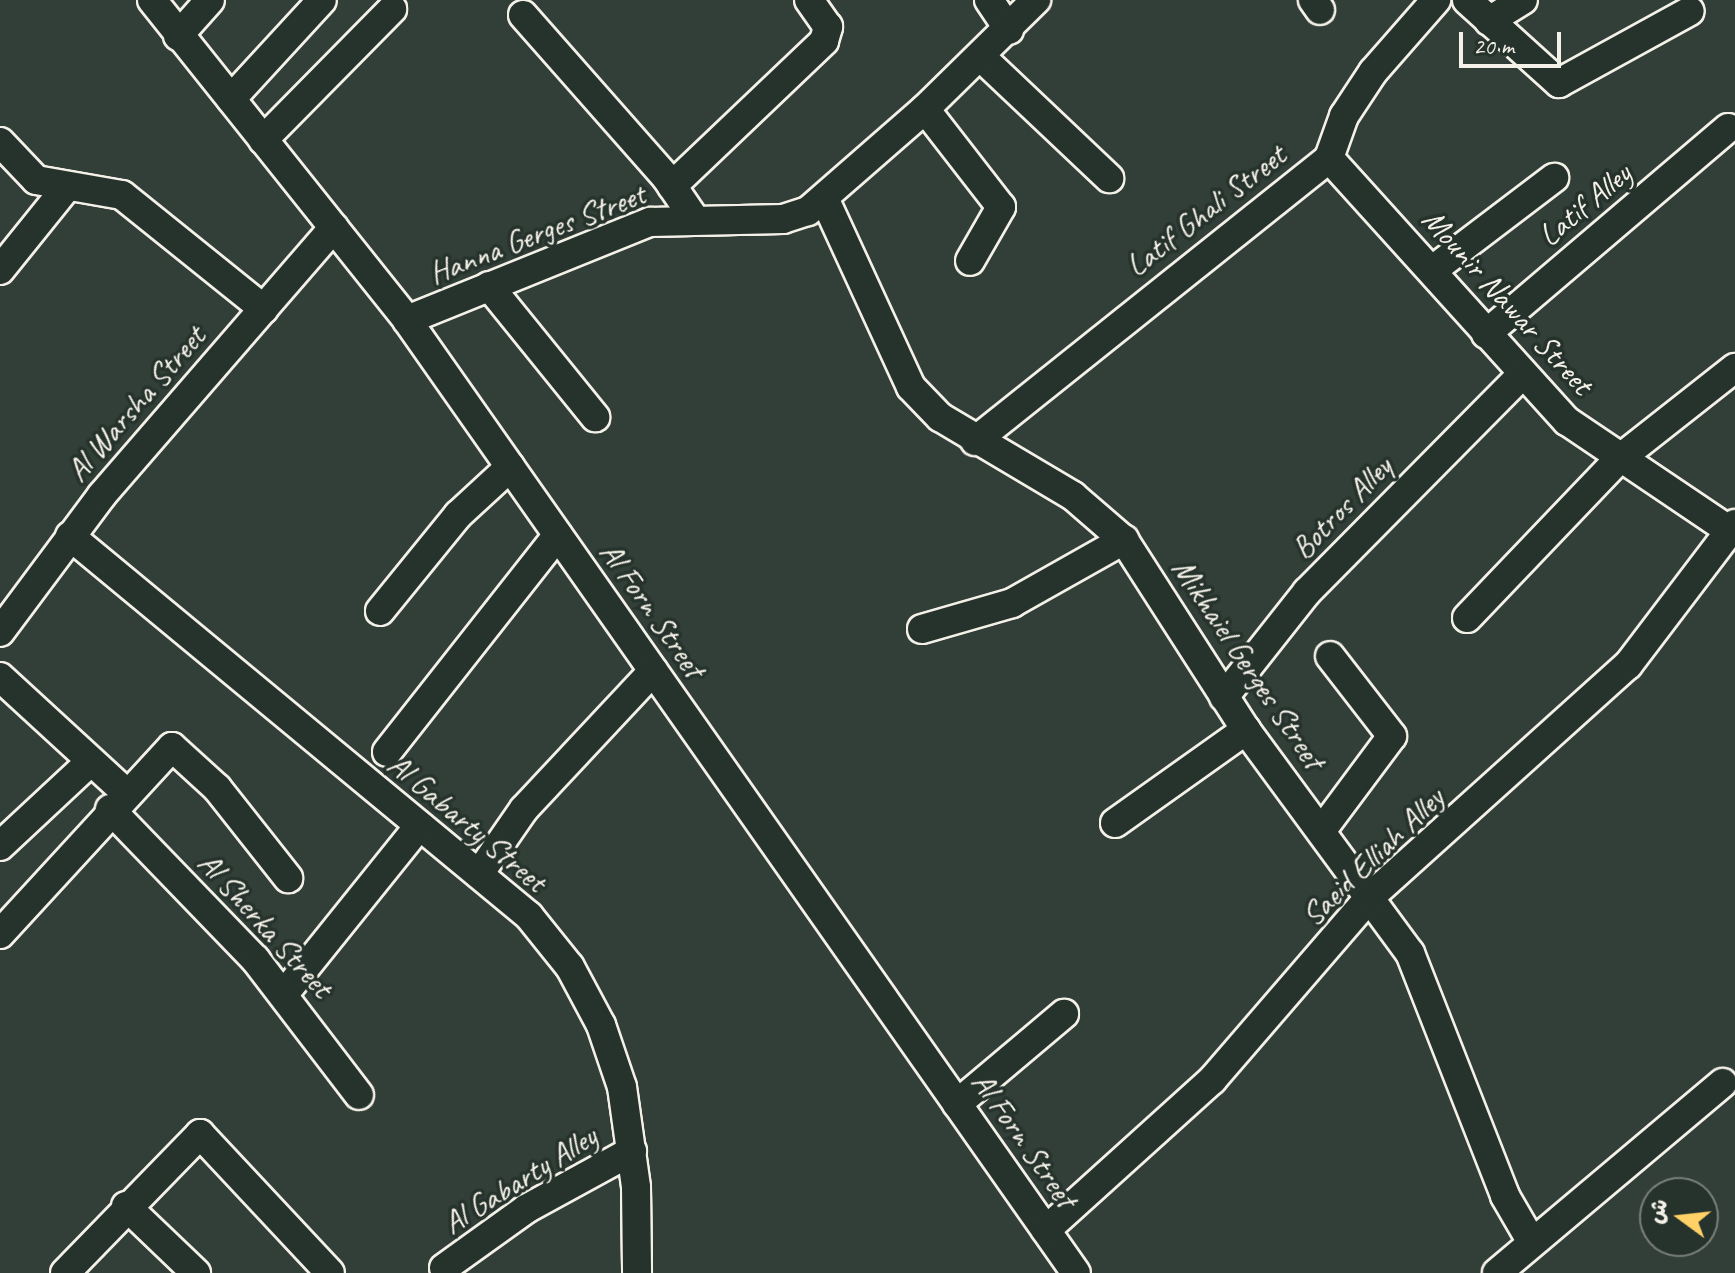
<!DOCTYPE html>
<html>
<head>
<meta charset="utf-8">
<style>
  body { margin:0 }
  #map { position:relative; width:1735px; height:1273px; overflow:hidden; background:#323e38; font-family:Caveat,"Playpen Sans Arabic",sans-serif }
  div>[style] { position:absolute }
  .roads { filter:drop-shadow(2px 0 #f4f1e8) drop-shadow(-2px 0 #f4f1e8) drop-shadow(0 2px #f4f1e8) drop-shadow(0 -2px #f4f1e8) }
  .minor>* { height:28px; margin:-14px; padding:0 14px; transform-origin:14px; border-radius:14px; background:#26332d }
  span { translate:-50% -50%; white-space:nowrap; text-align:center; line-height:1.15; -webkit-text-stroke:7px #26332d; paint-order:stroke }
  .street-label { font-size:32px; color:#f4f1e8 }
  .north { position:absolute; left:1639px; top:1177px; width:80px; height:80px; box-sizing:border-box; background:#26332d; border:2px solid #787f78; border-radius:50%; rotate:285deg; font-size:22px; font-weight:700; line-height:32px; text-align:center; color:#f4f1e8 }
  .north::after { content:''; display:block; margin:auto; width:28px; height:36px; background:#ffd166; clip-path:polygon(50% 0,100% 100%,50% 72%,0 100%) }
  .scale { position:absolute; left:1459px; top:32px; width:102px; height:36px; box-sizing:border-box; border:4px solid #f4f1e8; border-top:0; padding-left:10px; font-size:24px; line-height:28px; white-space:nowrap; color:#f4f1e8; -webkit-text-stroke:6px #26332d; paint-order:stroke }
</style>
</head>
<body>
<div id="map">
  <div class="roads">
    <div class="minor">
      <div style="left:152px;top:0;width:409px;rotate:51.4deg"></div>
      <div style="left:407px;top:320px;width:1164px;rotate:54.93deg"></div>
      <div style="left:989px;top:0;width:36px;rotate:56deg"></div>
      <div style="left:1313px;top:0;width:12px;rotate:55deg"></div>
      <div style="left:1467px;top:0;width:124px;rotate:42.1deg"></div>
      <div style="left:1559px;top:83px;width:149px;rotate:-28.8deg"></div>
      <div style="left:523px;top:15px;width:216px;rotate:48.6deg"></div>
      <div style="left:666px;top:177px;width:50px;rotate:55.7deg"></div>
      <div style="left:1489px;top:21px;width:40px;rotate:-32deg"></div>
      <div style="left:178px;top:36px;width:48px;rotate:-48.4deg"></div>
      <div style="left:980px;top:56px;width:178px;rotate:43.4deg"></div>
      <div style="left:231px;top:99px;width:134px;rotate:-47.4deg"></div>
      <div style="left:925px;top:109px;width:124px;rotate:52.2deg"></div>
      <div style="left:1001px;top:207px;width:62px;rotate:119.9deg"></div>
      <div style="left:263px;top:140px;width:184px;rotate:-45.4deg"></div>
      <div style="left:0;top:142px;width:52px;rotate:46.5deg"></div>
      <div style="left:36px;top:180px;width:87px;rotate:9.9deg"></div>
      <div style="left:122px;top:195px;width:182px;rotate:38.8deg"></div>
      <div style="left:1329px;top:158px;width:355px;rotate:47.9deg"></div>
      <div style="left:1567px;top:421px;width:193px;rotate:34deg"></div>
      <div style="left:672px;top:186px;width:210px;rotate:-43.6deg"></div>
      <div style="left:824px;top:41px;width:15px;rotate:-74deg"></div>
      <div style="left:828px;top:27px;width:33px;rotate:-125deg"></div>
      <div style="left:825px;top:200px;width:206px;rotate:65.3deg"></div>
      <div style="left:911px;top:387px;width:42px;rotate:46deg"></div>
      <div style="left:940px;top:417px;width:155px;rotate:30.7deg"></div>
      <div style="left:1073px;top:496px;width:67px;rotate:40.8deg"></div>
      <div style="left:1124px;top:540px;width:226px;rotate:57.3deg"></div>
      <div style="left:1246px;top:730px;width:277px;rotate:53.7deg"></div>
      <div style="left:1410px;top:953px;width:261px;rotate:68.6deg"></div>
      <div style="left:1505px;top:1196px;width:50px;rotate:59.8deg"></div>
      <div style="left:1434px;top:269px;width:151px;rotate:-37.2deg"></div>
      <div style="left:0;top:270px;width:105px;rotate:-51.2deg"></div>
      <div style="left:489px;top:286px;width:169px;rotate:51deg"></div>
      <div style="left:407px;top:320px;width:262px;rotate:-22deg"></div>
      <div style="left:650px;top:222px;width:133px;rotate:-1.3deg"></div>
      <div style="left:783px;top:219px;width:26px;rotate:-18deg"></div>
      <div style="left:808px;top:211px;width:155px;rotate:-41.1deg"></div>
      <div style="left:925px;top:109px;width:156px;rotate:-44.5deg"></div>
      <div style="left:1486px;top:334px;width:318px;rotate:-40.4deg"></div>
      <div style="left:975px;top:441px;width:453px;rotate:-38.6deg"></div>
      <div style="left:1329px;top:158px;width:45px;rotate:-70.3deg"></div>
      <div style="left:1344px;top:116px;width:53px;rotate:-56.6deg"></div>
      <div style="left:1373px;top:72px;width:96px;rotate:-48.8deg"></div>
      <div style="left:70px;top:536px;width:596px;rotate:39.62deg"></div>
      <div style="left:529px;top:916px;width:65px;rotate:51.2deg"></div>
      <div style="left:570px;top:967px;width:66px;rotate:61.9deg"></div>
      <div style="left:601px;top:1025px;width:65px;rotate:71.3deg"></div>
      <div style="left:622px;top:1087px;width:101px;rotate:82deg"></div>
      <div style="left:636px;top:1187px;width:86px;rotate:89.3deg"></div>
      <div style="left:380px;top:611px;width:124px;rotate:-50.9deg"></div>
      <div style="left:458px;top:515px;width:71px;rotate:-42.7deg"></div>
      <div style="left:1467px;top:618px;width:219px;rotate:-46.3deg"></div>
      <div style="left:1618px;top:460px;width:149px;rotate:-38.2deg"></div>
      <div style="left:922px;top:629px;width:94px;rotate:-16.1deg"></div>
      <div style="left:1012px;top:603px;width:129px;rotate:-29.4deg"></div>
      <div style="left:0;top:632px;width:171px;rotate:-53.3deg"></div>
      <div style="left:102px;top:495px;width:354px;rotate:-49.1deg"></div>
      <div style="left:0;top:677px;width:170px;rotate:42.6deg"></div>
      <div style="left:1224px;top:697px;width:134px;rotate:-51.7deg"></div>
      <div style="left:1307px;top:592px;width:304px;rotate:-45.3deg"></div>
      <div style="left:387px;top:752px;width:276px;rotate:-51.8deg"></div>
      <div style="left:110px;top:809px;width:209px;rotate:46deg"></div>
      <div style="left:255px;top:959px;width:171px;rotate:52.6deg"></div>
      <div style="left:1115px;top:823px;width:161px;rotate:-35.4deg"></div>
      <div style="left:1322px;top:830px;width:117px;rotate:-53.3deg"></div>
      <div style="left:1392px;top:736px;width:101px;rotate:-127.8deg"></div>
      <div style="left:0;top:846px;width:123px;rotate:-43deg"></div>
      <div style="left:479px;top:874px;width:79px;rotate:-55.3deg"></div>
      <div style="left:524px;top:809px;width:189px;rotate:-46.9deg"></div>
      <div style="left:0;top:934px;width:254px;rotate:-47.4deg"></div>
      <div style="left:172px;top:747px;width:61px;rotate:42.3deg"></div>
      <div style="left:217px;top:788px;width:115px;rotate:51.7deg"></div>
      <div style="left:284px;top:994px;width:216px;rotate:-51.2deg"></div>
      <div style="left:957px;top:1104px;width:140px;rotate:-40.1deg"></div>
      <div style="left:126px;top:1206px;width:97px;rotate:43.7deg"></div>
      <div style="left:1046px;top:1230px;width:224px;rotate:-42.1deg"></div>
      <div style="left:1212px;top:1080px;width:242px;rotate:-49.2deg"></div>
      <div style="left:1370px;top:897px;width:347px;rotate:-42deg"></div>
      <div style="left:1628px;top:665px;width:177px;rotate:-52.8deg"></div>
      <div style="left:444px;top:1268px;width:101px;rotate:-35.7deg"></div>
      <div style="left:526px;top:1209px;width:121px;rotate:-28.7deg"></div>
      <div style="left:65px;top:1273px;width:194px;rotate:-45.8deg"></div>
      <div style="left:200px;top:1134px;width:190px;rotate:46.9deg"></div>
      <div style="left:1497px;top:1273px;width:295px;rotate:-40.1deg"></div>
    </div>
  </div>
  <div class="street-label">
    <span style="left:1585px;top:205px;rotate:-40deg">Latif Alley</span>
    <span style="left:1206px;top:211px;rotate:-38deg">Latif Ghali Street</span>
    <span style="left:537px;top:234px;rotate:-21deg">Hanna Gerges Street</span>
    <span style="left:1507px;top:302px;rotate:48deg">Mounir Nawar Street</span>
    <span style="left:136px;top:404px;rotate:-49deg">Al Warsha Street</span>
    <span style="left:1342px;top:508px;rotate:-46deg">Botros Alley</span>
    <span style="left:652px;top:610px;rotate:55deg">Al Forn Street</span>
    <span style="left:1248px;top:664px;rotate:56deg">Mikhaiel Gerges Street</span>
    <span style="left:467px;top:823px;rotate:40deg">Al Gabarty Street</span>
    <span style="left:1373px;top:857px;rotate:-44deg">Saeid Elliah Alley</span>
    <span style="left:265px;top:925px;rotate:48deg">Al Sherka Street</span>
    <span style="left:1024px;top:1140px;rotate:55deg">Al Forn Street</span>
    <span style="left:520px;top:1180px;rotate:-32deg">Al Gabarty Alley</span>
  </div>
  <div class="north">ش</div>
  <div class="scale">20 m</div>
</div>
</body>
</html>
